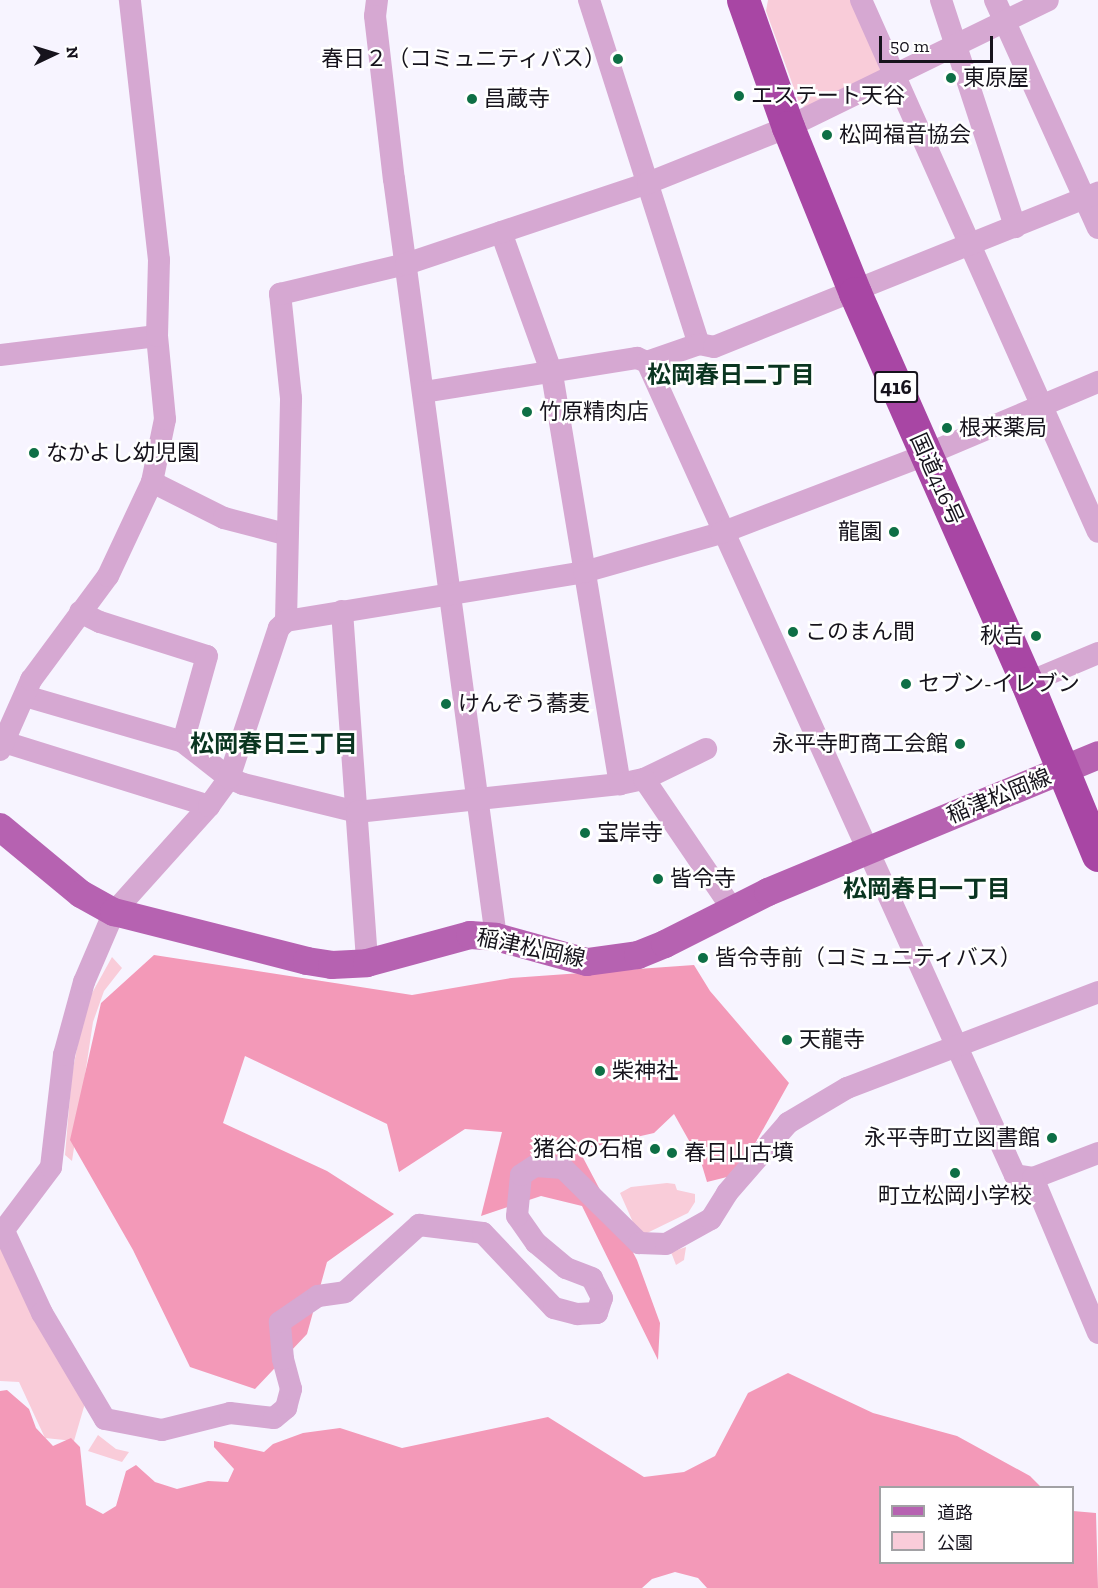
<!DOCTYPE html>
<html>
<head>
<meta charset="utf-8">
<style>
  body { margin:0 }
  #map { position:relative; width:1098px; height:1588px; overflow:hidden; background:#f7f4ff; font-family:"Zilla Slab","Noto Sans JP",serif }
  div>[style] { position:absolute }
  .green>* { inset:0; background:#f9ccd9 }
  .forest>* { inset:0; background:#f399b8 }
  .minor>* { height:22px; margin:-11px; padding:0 11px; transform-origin:11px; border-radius:11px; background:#d6a8d2 }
  .major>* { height:28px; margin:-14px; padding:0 14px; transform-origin:14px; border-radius:14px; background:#b662b1 }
  .highway>* { height:33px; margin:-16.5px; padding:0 16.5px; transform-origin:16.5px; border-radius:16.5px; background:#a846a4 }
  .dots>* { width:16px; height:16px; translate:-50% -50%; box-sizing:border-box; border:3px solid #fff; border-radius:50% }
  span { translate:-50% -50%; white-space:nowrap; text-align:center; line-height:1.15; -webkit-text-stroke:5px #fff; paint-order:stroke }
  .shield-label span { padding:2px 4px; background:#fff; border:2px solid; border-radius:4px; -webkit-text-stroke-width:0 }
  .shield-label { font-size:21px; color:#16131c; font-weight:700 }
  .poi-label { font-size:22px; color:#16131c }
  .right { translate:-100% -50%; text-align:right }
  .left { translate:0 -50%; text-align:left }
  .street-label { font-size:22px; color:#16131c }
  .neighbourhood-label { font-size:24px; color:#0a3520; font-weight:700 }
  .legend { position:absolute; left:879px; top:1486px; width:195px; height:78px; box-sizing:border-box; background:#fff; border:2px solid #a2a1a4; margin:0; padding:8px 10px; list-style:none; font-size:18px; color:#16131c }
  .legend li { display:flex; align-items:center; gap:12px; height:30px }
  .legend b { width:30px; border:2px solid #a2a1a4 }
  .north { position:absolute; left:24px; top:24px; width:60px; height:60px; -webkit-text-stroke:4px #fff; paint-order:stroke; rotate:86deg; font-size:16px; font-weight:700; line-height:24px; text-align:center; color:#16131c }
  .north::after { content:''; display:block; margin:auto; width:21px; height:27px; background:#16131c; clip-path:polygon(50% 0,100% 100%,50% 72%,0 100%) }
  .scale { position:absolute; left:879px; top:36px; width:114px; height:27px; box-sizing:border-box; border:3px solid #16131c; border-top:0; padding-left:8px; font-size:18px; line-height:21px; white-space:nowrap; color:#16131c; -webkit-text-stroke:4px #fff; paint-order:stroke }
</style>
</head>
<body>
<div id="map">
  <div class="green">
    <div style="clip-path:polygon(768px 0,855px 0,881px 72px,807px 108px,800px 105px,766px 11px)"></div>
    <div style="clip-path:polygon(112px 957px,122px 968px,104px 991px,93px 1022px,72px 1161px,65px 1155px,72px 1073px,86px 1004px)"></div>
    <div style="clip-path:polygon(667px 1183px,675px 1184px,677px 1190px,695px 1194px,695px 1202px,688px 1213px,645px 1234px,636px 1229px,620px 1193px,631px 1187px)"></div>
    <div style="clip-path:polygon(0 1235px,88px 1393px,74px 1441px,45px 1438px,19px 1382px,0 1381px)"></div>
    <div style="clip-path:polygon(686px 1247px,684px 1260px,676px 1265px,671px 1252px)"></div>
    <div style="clip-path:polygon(98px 1435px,116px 1449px,129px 1452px,122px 1462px,88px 1451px)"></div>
  </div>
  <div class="forest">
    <div style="clip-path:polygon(154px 955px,412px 995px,511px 978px,694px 965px,710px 991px,789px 1083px,752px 1149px,727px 1177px,707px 1182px,701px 1162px,674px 1114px,654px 1133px,579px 1150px,637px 1260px,660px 1323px,658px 1360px,582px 1206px,541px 1196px,481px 1216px,502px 1132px,465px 1129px,399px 1172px,387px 1124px,245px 1056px,223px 1123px,327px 1171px,394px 1214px,327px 1262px,307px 1334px,255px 1389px,190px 1367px,133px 1250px,70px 1140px,101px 1003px)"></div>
    <div style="clip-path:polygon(788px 1373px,873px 1413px,957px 1436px,1030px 1476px,1041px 1487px,880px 1488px,880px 1562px,1072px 1562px,1073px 1511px,1096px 1513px,1098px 1588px,707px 1588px,698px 1578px,675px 1572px,652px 1579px,642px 1588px,0 1588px,0 1391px,7px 1390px,29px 1409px,36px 1428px,53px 1446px,71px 1438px,80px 1447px,86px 1505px,103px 1514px,116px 1506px,126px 1471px,136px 1465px,155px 1482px,177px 1489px,208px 1481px,228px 1482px,234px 1469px,214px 1447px,214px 1441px,264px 1452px,273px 1444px,303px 1433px,340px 1428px,402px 1448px,548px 1417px,644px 1477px,684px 1472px,715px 1456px,748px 1393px)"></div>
  </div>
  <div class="minor">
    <div style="left:377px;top:0;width:16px;rotate:97deg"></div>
    <div style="left:375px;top:16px;width:164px;rotate:83.4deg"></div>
    <div style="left:394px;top:179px;width:765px;rotate:82.34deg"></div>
    <div style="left:589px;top:0;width:361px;rotate:72.3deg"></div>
    <div style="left:861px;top:0;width:582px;rotate:65.99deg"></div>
    <div style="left:941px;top:0;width:239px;rotate:71.9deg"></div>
    <div style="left:995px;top:0;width:250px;rotate:65.7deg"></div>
    <div style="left:501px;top:232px;width:151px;rotate:70.2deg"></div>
    <div style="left:552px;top:374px;width:416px;rotate:80.6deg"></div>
    <div style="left:0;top:355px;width:158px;rotate:-6.9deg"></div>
    <div style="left:647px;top:362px;width:892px;rotate:65.65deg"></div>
    <div style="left:1015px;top:1175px;width:18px;rotate:9deg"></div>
    <div style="left:1033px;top:1178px;width:70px;rotate:-21deg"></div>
    <div style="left:424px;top:392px;width:216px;rotate:-9.1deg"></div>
    <div style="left:637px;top:358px;width:11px;rotate:22deg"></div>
    <div style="left:647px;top:362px;width:55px;rotate:-19.1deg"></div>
    <div style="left:699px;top:344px;width:15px;rotate:11deg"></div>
    <div style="left:714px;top:347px;width:414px;rotate:-21.9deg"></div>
    <div style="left:152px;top:482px;width:80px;rotate:26.6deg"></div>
    <div style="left:224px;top:518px;width:63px;rotate:14.7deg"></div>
    <div style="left:342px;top:611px;width:353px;rotate:85.9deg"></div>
    <div style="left:80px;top:612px;width:22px;rotate:27deg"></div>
    <div style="left:100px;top:622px;width:112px;rotate:17.6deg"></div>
    <div style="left:207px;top:656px;width:89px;rotate:105.6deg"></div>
    <div style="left:286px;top:621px;width:223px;rotate:-88.7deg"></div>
    <div style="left:291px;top:398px;width:105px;rotate:-96deg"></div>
    <div style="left:280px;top:294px;width:130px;rotate:-13.4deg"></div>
    <div style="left:406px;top:264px;width:255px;rotate:-18.5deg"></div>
    <div style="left:648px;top:183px;width:151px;rotate:-21.8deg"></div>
    <div style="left:788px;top:127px;width:289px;rotate:-26deg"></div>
    <div style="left:1027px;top:683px;width:77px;rotate:-22.9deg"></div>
    <div style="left:25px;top:696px;width:165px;rotate:16.2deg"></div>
    <div style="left:183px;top:742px;width:58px;rotate:38deg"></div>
    <div style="left:229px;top:778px;width:15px;rotate:23deg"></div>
    <div style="left:243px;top:784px;width:117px;rotate:13.8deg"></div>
    <div style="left:357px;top:812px;width:264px;rotate:-6.1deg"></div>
    <div style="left:620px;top:784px;width:25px;rotate:-12deg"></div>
    <div style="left:644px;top:779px;width:69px;rotate:-25.8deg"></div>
    <div style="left:4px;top:742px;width:215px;rotate:17.3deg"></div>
    <div style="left:0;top:750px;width:77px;rotate:-66.1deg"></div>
    <div style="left:31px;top:680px;width:129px;rotate:-53.5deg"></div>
    <div style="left:108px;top:576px;width:104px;rotate:-64.9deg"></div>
    <div style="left:152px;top:482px;width:64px;rotate:-78.3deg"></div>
    <div style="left:165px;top:419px;width:83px;rotate:-95.5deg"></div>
    <div style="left:157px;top:336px;width:76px;rotate:-88.5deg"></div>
    <div style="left:159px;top:260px;width:262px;rotate:-96.4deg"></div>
    <div style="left:644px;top:779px;width:158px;rotate:55.8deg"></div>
    <div style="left:1033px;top:1178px;width:168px;rotate:67.2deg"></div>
    <div style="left:3px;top:1229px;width:93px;rotate:65.1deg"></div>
    <div style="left:42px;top:1313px;width:123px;rotate:59.3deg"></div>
    <div style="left:105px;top:1419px;width:58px;rotate:10.9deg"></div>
    <div style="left:162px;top:1430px;width:70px;rotate:-14deg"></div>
    <div style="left:230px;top:1413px;width:44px;rotate:6.5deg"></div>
    <div style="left:274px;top:1418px;width:16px;rotate:-40deg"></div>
    <div style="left:286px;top:1408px;width:20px;rotate:-75deg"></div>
    <div style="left:291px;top:1389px;width:31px;rotate:-105deg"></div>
    <div style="left:283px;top:1359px;width:37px;rotate:-95deg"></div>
    <div style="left:280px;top:1322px;width:46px;rotate:-34.4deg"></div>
    <div style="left:318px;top:1296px;width:27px;rotate:-8deg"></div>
    <div style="left:345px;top:1292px;width:100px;rotate:-42.2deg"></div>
    <div style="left:419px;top:1225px;width:64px;rotate:7.1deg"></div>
    <div style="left:483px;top:1233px;width:103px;rotate:46.6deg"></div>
    <div style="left:554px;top:1308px;width:24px;rotate:15deg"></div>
    <div style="left:577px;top:1314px;width:20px;rotate:-3deg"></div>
    <div style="left:597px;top:1313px;width:16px;rotate:-72deg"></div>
    <div style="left:602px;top:1298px;width:22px;rotate:-117deg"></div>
    <div style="left:592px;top:1278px;width:28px;rotate:-159deg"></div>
    <div style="left:566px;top:1268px;width:39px;rotate:-140deg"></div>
    <div style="left:536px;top:1243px;width:33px;rotate:-125deg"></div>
    <div style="left:517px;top:1216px;width:41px;rotate:-84.4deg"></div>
    <div style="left:521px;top:1175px;width:17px;rotate:-33deg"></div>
    <div style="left:535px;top:1166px;width:28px;rotate:4deg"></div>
    <div style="left:563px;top:1168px;width:107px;rotate:44.6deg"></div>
    <div style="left:639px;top:1243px;width:27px;rotate:2deg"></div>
    <div style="left:666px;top:1244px;width:51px;rotate:-29.1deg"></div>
    <div style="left:711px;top:1219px;width:31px;rotate:-58deg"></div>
    <div style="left:727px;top:1193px;width:93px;rotate:-48.9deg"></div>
    <div style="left:788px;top:1123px;width:69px;rotate:-30.7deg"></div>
    <div style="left:847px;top:1088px;width:269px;rotate:-20.9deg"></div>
    <div style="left:0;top:1235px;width:85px;rotate:-53.1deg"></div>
    <div style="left:51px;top:1167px;width:113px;rotate:-83.4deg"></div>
    <div style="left:64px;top:1055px;width:76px;rotate:-74.7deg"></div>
    <div style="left:84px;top:982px;width:76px;rotate:-66.8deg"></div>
    <div style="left:114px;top:912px;width:142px;rotate:-48.1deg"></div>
    <div style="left:209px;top:806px;width:34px;rotate:-54deg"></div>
    <div style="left:229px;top:778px;width:158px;rotate:-71.6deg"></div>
    <div style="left:279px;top:628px;width:10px;rotate:-45deg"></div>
    <div style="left:286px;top:621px;width:302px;rotate:-9.3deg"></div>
    <div style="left:584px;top:572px;width:142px;rotate:-15.9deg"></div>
    <div style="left:721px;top:533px;width:218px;rotate:-20.9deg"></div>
    <div style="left:925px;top:455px;width:188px;rotate:-22.9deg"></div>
  </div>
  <div class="major">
    <div style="left:0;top:827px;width:105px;rotate:39.6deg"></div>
    <div style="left:81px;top:894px;width:38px;rotate:29deg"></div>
    <div style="left:114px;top:912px;width:199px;rotate:14.2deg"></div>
    <div style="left:307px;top:961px;width:25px;rotate:9deg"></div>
    <div style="left:332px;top:965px;width:35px;rotate:-3deg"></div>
    <div style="left:367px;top:963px;width:107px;rotate:-15.2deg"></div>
    <div style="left:470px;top:935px;width:26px;rotate:4deg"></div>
    <div style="left:496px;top:937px;width:94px;rotate:15.4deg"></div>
    <div style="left:587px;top:962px;width:51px;rotate:-7.8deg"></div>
    <div style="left:638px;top:955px;width:29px;rotate:-22deg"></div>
    <div style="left:665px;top:944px;width:115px;rotate:-26.8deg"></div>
    <div style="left:768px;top:892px;width:357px;rotate:-22.5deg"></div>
  </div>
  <div class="highway">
    <div style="left:743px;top:0;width:135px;rotate:70.5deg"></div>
    <div style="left:788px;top:127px;width:179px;rotate:68deg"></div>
    <div style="left:855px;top:293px;width:426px;rotate:66.2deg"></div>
    <div style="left:1027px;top:683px;width:186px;rotate:67.6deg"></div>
  </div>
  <div class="dots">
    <div style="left:618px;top:59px;background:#0e6f45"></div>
    <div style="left:951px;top:78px;background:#0e6f45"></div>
    <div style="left:739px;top:96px;background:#0e6f45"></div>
    <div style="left:472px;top:99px;background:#0e6f45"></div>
    <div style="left:827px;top:135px;background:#0e6f45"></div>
    <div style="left:527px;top:412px;background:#0e6f45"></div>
    <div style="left:947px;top:428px;background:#0e6f45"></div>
    <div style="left:34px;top:453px;background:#0e6f45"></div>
    <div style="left:894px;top:532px;background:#0e6f45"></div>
    <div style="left:793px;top:632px;background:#0e6f45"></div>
    <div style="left:1036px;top:636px;background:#0e6f45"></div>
    <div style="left:906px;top:684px;background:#0e6f45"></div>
    <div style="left:446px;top:704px;background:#0e6f45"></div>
    <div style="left:960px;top:744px;background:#0e6f45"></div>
    <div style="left:585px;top:833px;background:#0e6f45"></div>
    <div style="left:658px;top:879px;background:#0e6f45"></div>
    <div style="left:703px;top:958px;background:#0e6f45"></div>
    <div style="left:787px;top:1040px;background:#0e6f45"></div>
    <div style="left:600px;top:1071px;background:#0e6f45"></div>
    <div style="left:1052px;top:1138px;background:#0e6f45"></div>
    <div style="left:655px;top:1149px;background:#0e6f45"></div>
    <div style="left:672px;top:1153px;background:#0e6f45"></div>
    <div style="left:955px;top:1173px;background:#0e6f45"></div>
  </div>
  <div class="shield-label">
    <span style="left:896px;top:387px">416</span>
  </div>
  <div class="poi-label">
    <span class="right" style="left:606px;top:59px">春日２（コミュニティバス）</span>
    <span class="left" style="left:963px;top:78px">東原屋</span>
    <span class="left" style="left:751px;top:96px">エステート天谷</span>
    <span class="left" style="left:484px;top:99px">昌蔵寺</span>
    <span class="left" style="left:839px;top:135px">松岡福音協会</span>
    <span class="left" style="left:539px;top:412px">竹原精肉店</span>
    <span class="left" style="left:959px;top:428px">根来薬局</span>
    <span class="left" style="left:46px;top:453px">なかよし幼児園</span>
    <span class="right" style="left:882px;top:532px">龍園</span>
    <span class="left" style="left:805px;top:632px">このまん間</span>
    <span class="right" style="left:1024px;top:636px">秋吉</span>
    <span class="left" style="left:918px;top:684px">セブン-イレブン</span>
    <span class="left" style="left:458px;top:704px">けんぞう蕎麦</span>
    <span class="right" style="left:948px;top:744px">永平寺町商工会館</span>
    <span class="left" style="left:597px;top:833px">宝岸寺</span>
    <span class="left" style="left:670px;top:879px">皆令寺</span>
    <span class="left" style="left:715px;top:958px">皆令寺前（コミュニティバス）</span>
    <span class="left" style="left:799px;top:1040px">天龍寺</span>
    <span class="left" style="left:612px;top:1071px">柴神社</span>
    <span class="right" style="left:1040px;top:1138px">永平寺町立図書館</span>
    <span class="right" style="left:643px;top:1149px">猪谷の石棺</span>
    <span class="left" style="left:684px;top:1153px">春日山古墳</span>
    <span style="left:955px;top:1196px">町立松岡小学校</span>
  </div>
  <div class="street-label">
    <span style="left:937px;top:479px;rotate:66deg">国道416号</span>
    <span style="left:999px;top:796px;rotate:-22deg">稲津松岡線</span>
    <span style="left:531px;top:948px;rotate:12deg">稲津松岡線</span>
  </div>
  <div class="neighbourhood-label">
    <span style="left:731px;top:375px">松岡春日二丁目</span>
    <span style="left:274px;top:744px">松岡春日三丁目</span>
    <span style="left:927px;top:889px">松岡春日一丁目</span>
  </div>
  <ul class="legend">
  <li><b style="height:8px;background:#b662b1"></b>道路</li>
  <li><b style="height:16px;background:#f9ccd9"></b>公園</li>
  </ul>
  <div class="north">N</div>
  <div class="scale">50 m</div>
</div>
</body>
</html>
